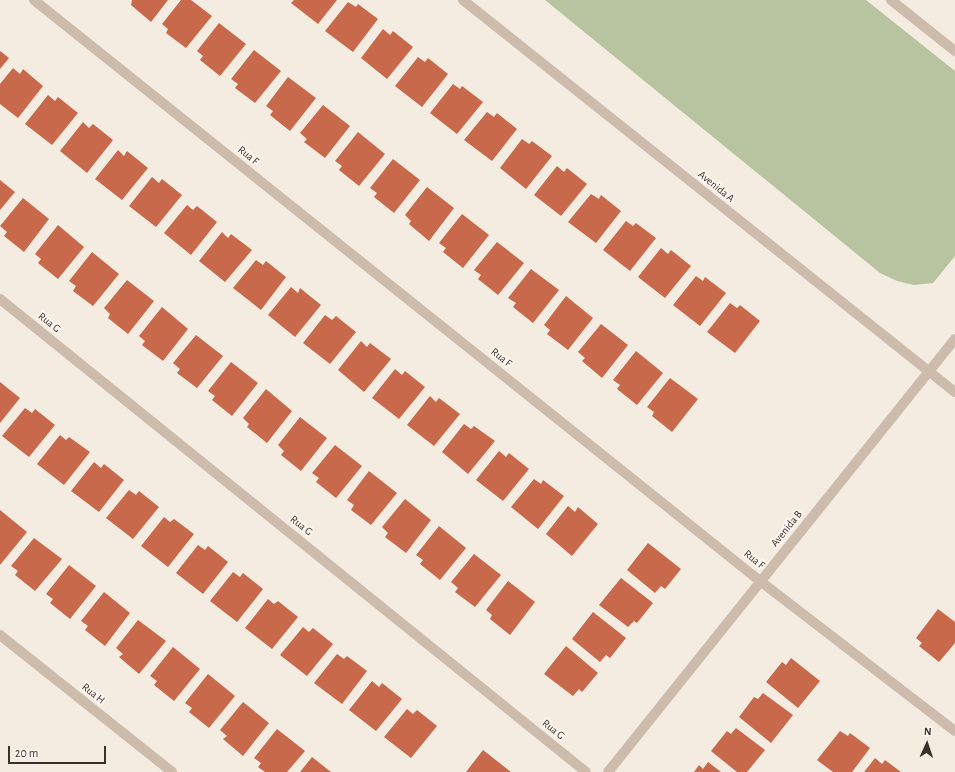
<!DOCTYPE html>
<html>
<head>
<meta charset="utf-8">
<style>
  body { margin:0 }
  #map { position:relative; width:955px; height:772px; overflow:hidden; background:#f4ebe1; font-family:"Alegreya Sans",sans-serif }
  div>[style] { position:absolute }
  .green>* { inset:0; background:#b8c4a0 }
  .building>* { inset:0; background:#c8694b }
  .minor>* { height:10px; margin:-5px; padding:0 5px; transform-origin:5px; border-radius:5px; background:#cdbbac }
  span { translate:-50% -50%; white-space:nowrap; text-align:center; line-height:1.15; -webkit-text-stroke:4px #fbf5ee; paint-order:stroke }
  .street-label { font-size:11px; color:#3b302b }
  .north { position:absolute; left:907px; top:724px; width:40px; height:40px; -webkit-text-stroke:3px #fbf5ee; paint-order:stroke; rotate:3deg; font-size:11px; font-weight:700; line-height:16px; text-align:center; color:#3b302b }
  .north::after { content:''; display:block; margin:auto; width:14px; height:18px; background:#3b302b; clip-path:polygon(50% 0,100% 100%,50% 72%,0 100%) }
  .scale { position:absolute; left:8px; top:746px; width:98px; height:18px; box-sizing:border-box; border:2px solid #3b302b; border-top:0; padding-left:5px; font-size:12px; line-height:14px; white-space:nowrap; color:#3b302b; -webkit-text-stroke:3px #fbf5ee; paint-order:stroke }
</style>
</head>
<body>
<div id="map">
  <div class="green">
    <div style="clip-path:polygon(545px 0,866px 0,955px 71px,955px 256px,933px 283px,914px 285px,897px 281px,880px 273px)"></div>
  </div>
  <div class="building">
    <div style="clip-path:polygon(132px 0,168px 0,151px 22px,131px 5px)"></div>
    <div style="clip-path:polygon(181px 0,191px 0,212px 16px,186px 48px,166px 33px,168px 29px,162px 24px)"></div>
    <div style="clip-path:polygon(294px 0,337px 0,318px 24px,291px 3px)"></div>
    <div style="clip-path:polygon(348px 2px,356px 7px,358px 4px,378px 19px,353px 52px,325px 31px)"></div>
    <div style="clip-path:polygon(219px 23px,246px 44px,220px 76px,200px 60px,203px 56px,197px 51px)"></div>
    <div style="clip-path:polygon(383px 29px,390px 35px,393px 31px,413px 47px,387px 79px,361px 58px)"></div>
    <div style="clip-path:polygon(254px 50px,281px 71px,255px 103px,235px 88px,238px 84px,231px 79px)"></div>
    <div style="clip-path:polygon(0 51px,9px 58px,0 69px)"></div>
    <div style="clip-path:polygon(418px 57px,425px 62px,428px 58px,448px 74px,422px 107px,395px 86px)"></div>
    <div style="clip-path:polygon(13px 68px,20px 74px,23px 69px,43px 86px,18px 118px,0 104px,0 84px)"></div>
    <div style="clip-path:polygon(288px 77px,316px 98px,290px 131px,270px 115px,273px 111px,266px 106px)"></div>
    <div style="clip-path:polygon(453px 84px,460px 89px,462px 86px,483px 102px,457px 134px,430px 113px)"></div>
    <div style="clip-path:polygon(48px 95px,55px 101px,58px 97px,78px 113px,52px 145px,25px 124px)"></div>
    <div style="clip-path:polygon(323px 105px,350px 126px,325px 158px,304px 142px,307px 139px,300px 133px)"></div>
    <div style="clip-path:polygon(487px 112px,494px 117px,497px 113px,517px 129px,492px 161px,464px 140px)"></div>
    <div style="clip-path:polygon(83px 122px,89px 128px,93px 124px,113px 140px,87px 173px,60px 151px)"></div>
    <div style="clip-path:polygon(358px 132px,385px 154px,359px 186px,339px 170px,342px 166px,335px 161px)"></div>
    <div style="clip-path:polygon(522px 139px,529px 144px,532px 141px,552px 156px,526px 189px,500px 168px)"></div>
    <div style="clip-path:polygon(118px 150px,124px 156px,127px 151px,148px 168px,122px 200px,95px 179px)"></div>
    <div style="clip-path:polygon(393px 159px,420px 180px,394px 213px,374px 197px,377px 193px,370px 188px)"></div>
    <div style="clip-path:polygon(557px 166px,564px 172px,567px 168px,587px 184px,561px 216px,534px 195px)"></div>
    <div style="clip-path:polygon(152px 177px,159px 183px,162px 179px,182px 195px,156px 227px,129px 206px)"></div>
    <div style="clip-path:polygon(0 180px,15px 192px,0 210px)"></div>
    <div style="clip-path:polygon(427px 187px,454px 208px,429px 241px,409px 224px,411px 221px,405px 215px)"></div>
    <div style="clip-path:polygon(591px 194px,599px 199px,601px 195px,621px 211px,596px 243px,568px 222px)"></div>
    <div style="clip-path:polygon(23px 198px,49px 219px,24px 252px,4px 236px,7px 232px,0 226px)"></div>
    <div style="clip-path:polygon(187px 205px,193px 210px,197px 206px,217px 222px,191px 255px,164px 233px)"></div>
    <div style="clip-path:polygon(462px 214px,489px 235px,463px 268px,443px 252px,446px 248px,439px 243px)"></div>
    <div style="clip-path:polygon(626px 221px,633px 226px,636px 223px,656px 238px,630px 271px,603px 250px)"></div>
    <div style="clip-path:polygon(58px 225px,84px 247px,58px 279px,38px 263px,41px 259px,35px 254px)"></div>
    <div style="clip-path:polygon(222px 232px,228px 238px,231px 234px,252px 250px,225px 282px,199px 261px)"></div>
    <div style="clip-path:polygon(497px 242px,524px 263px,498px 295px,478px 279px,481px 275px,474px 270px)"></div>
    <div style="clip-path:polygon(661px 248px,668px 254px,671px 250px,691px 266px,665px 298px,638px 277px)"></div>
    <div style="clip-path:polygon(92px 252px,119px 274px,93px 306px,73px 291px,76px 286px,69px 281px)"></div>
    <div style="clip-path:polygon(256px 260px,263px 265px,266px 261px,286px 277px,261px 310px,233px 288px)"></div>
    <div style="clip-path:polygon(531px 269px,559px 290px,533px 323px,513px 307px,516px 303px,508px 298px)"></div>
    <div style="clip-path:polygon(696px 276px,703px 281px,705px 277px,726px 293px,700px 326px,673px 305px)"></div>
    <div style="clip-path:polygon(127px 280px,154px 301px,128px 334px,108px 318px,110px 314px,104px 308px)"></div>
    <div style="clip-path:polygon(291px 287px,298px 293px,300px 288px,321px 305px,295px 337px,268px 315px)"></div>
    <div style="clip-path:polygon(566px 296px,593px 318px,568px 350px,547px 334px,550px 330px,544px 325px)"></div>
    <div style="clip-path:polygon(730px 303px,737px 308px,740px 305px,760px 321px,735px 353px,707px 332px)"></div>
    <div style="clip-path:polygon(162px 307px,188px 329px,163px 361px,142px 345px,145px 341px,139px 336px)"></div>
    <div style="clip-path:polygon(325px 315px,332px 320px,336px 316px,356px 332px,330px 364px,303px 343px)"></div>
    <div style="clip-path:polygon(601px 324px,628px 345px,602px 378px,582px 361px,585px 358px,578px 352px)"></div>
    <div style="clip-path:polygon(196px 335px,223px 356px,197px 388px,177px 373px,180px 369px,173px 363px)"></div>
    <div style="clip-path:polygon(361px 341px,367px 347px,370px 343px,391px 359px,364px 392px,338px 370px)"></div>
    <div style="clip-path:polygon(636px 351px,663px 373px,637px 405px,617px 389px,620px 385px,613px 380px)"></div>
    <div style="clip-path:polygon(231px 362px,258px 383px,232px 416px,212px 400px,215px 396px,208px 391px)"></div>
    <div style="clip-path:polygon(395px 369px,402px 375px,405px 371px,425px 387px,399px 419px,372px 398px)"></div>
    <div style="clip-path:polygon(670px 378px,698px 399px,672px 432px,652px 416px,654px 412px,647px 407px)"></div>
    <div style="clip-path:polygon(0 382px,20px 398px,0 423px)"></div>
    <div style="clip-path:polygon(266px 389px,292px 411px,267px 443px,247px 427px,249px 424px,243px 418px)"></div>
    <div style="clip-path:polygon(430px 396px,436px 402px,439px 398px,460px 414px,434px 446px,407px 425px)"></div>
    <div style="clip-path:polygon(25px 408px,32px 413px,35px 409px,55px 425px,29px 457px,2px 436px)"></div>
    <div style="clip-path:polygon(300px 417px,327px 438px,301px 471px,281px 455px,284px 451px,278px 445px)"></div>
    <div style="clip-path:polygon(464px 424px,471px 429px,474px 426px,495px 441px,468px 474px,442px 452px)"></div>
    <div style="clip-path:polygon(60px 435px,66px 440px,69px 437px,90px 452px,64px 485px,37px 464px)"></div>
    <div style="clip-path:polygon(335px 445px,362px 466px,336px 498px,316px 482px,319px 478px,312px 473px)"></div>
    <div style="clip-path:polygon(499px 451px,506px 457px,509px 453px,529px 469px,503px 501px,476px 480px)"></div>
    <div style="clip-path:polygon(94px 462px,101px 468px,104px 464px,124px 480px,99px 512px,71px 491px)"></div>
    <div style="clip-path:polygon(369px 471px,397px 493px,371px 525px,351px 510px,354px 505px,347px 500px)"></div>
    <div style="clip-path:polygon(534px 479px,541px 484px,543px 480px,564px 496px,538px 529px,511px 507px)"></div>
    <div style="clip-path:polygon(129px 490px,136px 495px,139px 491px,159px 507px,133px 539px,106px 518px)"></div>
    <div style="clip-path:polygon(405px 499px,431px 520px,406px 553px,385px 537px,388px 533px,382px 527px)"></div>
    <div style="clip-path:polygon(568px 506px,575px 512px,578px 507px,598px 524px,572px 556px,546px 534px)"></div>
    <div style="clip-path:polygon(0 510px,27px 532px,0 565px)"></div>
    <div style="clip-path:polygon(164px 517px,170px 522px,174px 519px,194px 534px,168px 567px,141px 546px)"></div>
    <div style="clip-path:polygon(439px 526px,466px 548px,440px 580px,420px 564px,423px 560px,416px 555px)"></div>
    <div style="clip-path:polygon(34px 538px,62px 559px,35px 591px,15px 575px,18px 571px,11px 566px)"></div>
    <div style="clip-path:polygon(648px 543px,681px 569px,665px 589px,661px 586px,655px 593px,627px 570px)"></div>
    <div style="clip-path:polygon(198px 545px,205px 550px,208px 546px,228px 562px,203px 594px,176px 573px)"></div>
    <div style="clip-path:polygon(474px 554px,501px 575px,475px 607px,455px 592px,458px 588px,451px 582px)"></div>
    <div style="clip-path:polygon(69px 565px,96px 586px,70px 619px,50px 603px,53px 599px,46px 594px)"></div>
    <div style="clip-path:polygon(233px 572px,240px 577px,243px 573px,263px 589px,237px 622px,210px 601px)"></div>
    <div style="clip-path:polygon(621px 578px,653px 603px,637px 623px,634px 621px,628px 627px,599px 605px)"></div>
    <div style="clip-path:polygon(508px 581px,535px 602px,510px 635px,490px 619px,492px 615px,486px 610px)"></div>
    <div style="clip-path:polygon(104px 592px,130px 613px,105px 646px,85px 630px,88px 626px,81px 621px)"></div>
    <div style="clip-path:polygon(268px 599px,274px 604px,278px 601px,298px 617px,272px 649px,245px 628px)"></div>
    <div style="clip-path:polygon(938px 609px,955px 622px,955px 643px,939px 662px,919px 646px,922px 643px,916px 638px)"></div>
    <div style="clip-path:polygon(593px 612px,626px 638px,610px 658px,606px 655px,600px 662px,572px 639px)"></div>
    <div style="clip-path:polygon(138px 620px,166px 641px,139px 674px,119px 657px,123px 654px,116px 648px)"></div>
    <div style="clip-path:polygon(303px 627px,309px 632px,313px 628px,333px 644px,307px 676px,280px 655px)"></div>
    <div style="clip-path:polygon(566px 646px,598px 673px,582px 692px,579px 689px,573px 696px,544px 674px)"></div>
    <div style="clip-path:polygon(173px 647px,200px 669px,174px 701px,154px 685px,157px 681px,150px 676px)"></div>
    <div style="clip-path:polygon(337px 654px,344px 659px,347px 656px,367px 671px,342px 704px,314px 683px)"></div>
    <div style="clip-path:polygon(791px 658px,820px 681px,798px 708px,766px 682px,782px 662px,786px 665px)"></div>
    <div style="clip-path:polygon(208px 674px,235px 696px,209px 728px,189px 712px,192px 708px,185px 703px)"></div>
    <div style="clip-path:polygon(372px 681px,379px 687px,382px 683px,402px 699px,376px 731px,349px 710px)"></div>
    <div style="clip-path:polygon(763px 693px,793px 715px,771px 743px,739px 717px,754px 697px,758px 699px)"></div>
    <div style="clip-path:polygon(243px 702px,269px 723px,243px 756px,223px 739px,227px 736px,220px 730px)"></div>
    <div style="clip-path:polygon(407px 709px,413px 714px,417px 710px,437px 726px,411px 758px,384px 737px)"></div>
    <div style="clip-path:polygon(736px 728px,765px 750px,747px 772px,737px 772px,711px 751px,727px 731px,731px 734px)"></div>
    <div style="clip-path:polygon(277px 729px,305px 751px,287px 772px,265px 772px,258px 767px,261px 763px,254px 758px)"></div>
    <div style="clip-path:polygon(840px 731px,848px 736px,850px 733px,870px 748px,852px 772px,833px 772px,817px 760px)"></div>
    <div style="clip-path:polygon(483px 750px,511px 772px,466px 772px)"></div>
    <div style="clip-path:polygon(312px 757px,331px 772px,300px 772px)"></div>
    <div style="clip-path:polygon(875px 758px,882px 764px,885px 760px,901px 772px,864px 772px)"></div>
    <div style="clip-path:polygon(708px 762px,721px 772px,694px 772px,699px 765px,703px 769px)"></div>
  </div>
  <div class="minor">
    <div style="left:34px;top:0;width:930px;rotate:38.67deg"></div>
    <div style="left:760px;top:581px;width:246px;rotate:37.6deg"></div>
    <div style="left:463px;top:0;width:629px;rotate:38.55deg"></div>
    <div style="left:891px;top:0;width:82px;rotate:38.6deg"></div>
    <div style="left:0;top:299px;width:753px;rotate:38.91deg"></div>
    <div style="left:0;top:635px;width:220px;rotate:38.5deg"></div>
    <div style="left:608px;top:772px;width:555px;rotate:-51.29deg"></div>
  </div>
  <div class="street-label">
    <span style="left:248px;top:156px;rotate:39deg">Rua F</span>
    <span style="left:716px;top:187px;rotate:39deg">Avenida A</span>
    <span style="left:49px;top:323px;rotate:39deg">Rua G</span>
    <span style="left:501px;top:358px;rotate:39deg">Rua F</span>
    <span style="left:301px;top:526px;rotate:39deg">Rua G</span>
    <span style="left:787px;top:529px;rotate:-51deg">Avenida B</span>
    <span style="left:754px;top:560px;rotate:39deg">Rua F</span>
    <span style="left:93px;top:694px;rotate:39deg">Rua H</span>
    <span style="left:553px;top:730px;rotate:39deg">Rua G</span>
  </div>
  <div class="north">N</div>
  <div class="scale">20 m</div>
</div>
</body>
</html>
